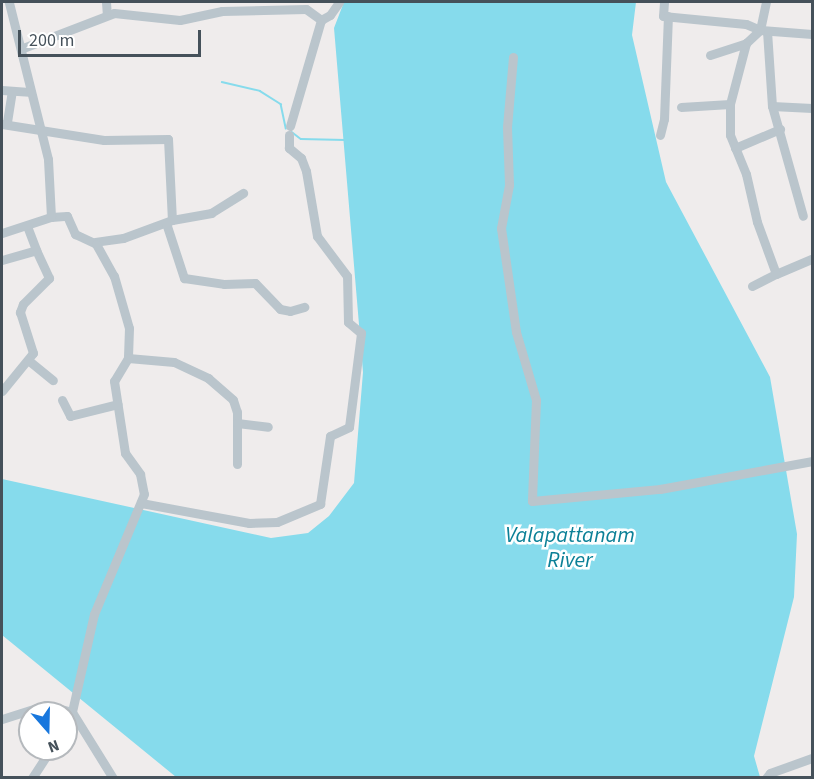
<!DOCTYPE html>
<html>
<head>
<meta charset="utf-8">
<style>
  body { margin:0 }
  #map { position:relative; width:814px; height:779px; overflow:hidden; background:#efecec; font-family:"Source Sans 3",sans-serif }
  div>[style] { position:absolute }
  .water>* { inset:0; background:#86dbec }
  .stream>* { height:1.5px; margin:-0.75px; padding:0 0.75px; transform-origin:0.75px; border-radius:0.75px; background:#86dbec }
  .minor>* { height:9px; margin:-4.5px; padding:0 4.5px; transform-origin:4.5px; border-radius:4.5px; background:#bac5cc }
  span { translate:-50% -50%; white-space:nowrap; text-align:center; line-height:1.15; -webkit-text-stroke:5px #fff; paint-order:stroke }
  .water-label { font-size:22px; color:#0c8097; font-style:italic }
  .frame { position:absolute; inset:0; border:3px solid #45515a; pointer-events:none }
  .north { position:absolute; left:18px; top:701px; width:60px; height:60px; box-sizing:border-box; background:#fff; border:2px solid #b5b9bd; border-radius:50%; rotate:160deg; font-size:16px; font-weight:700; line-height:24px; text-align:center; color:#45515a }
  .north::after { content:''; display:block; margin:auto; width:21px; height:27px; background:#1877dd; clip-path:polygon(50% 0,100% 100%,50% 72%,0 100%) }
  .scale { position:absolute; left:18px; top:30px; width:183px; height:27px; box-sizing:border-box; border:3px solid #45515a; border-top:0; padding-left:8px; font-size:18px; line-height:21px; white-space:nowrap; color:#45515a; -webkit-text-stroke:4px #fff; paint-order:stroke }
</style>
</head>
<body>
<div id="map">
  <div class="water">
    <div style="clip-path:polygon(344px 2px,636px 2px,632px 35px,666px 182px,770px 377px,797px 534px,794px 597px,754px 756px,760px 777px,176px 777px,2px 635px,2px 479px,271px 538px,308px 533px,329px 516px,354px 483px,363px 372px,334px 28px)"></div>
  </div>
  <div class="stream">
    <div style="left:222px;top:82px;width:39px;rotate:13deg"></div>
    <div style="left:260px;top:91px;width:25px;rotate:32deg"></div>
    <div style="left:281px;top:104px;width:25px;rotate:78deg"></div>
    <div style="left:292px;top:132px;width:11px;rotate:38deg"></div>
    <div style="left:301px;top:139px;width:44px;rotate:1.3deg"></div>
  </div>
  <div class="minor">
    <div style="left:106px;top:2px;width:13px;rotate:86deg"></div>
    <div style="left:664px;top:2px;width:14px;rotate:94deg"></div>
    <div style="left:663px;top:16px;width:83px;rotate:5.5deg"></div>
    <div style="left:746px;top:24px;width:15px;rotate:23deg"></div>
    <div style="left:760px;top:30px;width:29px;rotate:-78deg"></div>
    <div style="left:767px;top:31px;width:75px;rotate:86.2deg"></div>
    <div style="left:772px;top:106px;width:114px;rotate:74.3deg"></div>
    <div style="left:812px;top:34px;width:52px;rotate:-175.6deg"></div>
    <div style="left:760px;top:30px;width:19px;rotate:137deg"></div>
    <div style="left:746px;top:43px;width:63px;rotate:104.7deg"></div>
    <div style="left:730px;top:104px;width:31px;rotate:90deg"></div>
    <div style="left:730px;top:135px;width:42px;rotate:67.7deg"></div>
    <div style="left:746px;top:174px;width:49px;rotate:77.1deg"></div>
    <div style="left:757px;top:222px;width:55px;rotate:69.9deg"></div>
    <div style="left:776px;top:274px;width:39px;rotate:-23deg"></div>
    <div style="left:23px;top:48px;width:97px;rotate:-21deg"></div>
    <div style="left:114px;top:13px;width:66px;rotate:6.1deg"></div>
    <div style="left:180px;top:20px;width:43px;rotate:-12.1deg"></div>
    <div style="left:222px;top:11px;width:84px;rotate:-1.4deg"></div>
    <div style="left:306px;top:9px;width:19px;rotate:36deg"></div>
    <div style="left:710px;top:55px;width:38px;rotate:-18deg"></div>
    <div style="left:513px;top:57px;width:70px;rotate:94.9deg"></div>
    <div style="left:507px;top:127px;width:58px;rotate:88deg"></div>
    <div style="left:509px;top:185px;width:44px;rotate:100.5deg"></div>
    <div style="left:501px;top:228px;width:105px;rotate:81.8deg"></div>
    <div style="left:516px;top:332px;width:71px;rotate:73.6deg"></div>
    <div style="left:536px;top:400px;width:101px;rotate:92.3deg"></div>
    <div style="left:532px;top:501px;width:129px;rotate:-5.4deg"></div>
    <div style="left:660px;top:489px;width:155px;rotate:-10.4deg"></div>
    <div style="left:2px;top:90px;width:27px;rotate:4deg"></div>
    <div style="left:772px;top:106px;width:40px;rotate:2.9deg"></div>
    <div style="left:681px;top:107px;width:49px;rotate:-3.5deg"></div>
    <div style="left:7px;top:122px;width:31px;rotate:-81deg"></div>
    <div style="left:2px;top:124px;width:103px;rotate:8.9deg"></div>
    <div style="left:104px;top:140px;width:64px;rotate:-0.9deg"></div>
    <div style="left:168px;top:139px;width:81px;rotate:87.2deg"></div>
    <div style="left:172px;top:220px;width:52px;rotate:159.8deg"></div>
    <div style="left:123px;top:238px;width:28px;rotate:172deg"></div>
    <div style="left:290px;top:126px;width:110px;rotate:-73.7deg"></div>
    <div style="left:321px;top:20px;width:10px;rotate:-29deg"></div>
    <div style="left:330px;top:15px;width:16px;rotate:-55deg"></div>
    <div style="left:660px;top:135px;width:16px;rotate:-76deg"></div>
    <div style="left:664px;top:119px;width:103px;rotate:-87.8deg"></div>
    <div style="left:735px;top:148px;width:49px;rotate:-22.9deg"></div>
    <div style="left:51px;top:217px;width:16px;rotate:-4deg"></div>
    <div style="left:67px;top:216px;width:20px;rotate:66deg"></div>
    <div style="left:75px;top:234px;width:23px;rotate:25deg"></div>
    <div style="left:96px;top:244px;width:37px;rotate:61deg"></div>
    <div style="left:114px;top:276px;width:54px;rotate:73.9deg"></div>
    <div style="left:129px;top:328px;width:30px;rotate:92deg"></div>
    <div style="left:128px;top:358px;width:27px;rotate:121deg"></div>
    <div style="left:114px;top:381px;width:73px;rotate:81.3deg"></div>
    <div style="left:125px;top:453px;width:26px;rotate:54deg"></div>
    <div style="left:140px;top:474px;width:20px;rotate:79deg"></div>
    <div style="left:144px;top:494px;width:130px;rotate:112.6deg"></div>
    <div style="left:94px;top:614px;width:100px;rotate:102.7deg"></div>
    <div style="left:72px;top:712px;width:78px;rotate:58.2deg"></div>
    <div style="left:172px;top:220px;width:40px;rotate:-10deg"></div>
    <div style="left:211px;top:213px;width:38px;rotate:-32deg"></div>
    <div style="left:166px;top:223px;width:58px;rotate:71.9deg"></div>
    <div style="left:184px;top:278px;width:40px;rotate:8.5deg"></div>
    <div style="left:224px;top:284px;width:31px;rotate:-2deg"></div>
    <div style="left:255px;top:283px;width:36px;rotate:46deg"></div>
    <div style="left:280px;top:309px;width:10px;rotate:11deg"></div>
    <div style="left:290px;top:311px;width:15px;rotate:-16deg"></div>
    <div style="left:27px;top:226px;width:26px;rotate:69deg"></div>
    <div style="left:2px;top:233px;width:52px;rotate:-18.1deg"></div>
    <div style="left:51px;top:217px;width:58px;rotate:-93deg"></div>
    <div style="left:48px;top:159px;width:162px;rotate:-104deg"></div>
    <div style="left:2px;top:260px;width:35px;rotate:-16deg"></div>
    <div style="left:36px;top:250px;width:31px;rotate:65deg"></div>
    <div style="left:49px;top:278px;width:37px;rotate:135deg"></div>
    <div style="left:23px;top:304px;width:9px;rotate:111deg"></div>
    <div style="left:20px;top:312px;width:43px;rotate:72.4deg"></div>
    <div style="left:33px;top:353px;width:49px;rotate:129.2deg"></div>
    <div style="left:752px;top:286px;width:27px;rotate:-27deg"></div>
    <div style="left:128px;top:358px;width:46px;rotate:5deg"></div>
    <div style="left:174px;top:362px;width:38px;rotate:25deg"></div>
    <div style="left:208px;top:378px;width:33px;rotate:41deg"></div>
    <div style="left:233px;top:400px;width:13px;rotate:72deg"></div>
    <div style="left:237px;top:412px;width:52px;rotate:90deg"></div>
    <div style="left:28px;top:360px;width:32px;rotate:39deg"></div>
    <div style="left:62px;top:400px;width:18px;rotate:63deg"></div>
    <div style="left:70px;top:416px;width:49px;rotate:-14deg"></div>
    <div style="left:237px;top:423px;width:31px;rotate:7deg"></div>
    <div style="left:141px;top:503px;width:110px;rotate:10.5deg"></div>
    <div style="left:249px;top:523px;width:28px;rotate:-2deg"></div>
    <div style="left:277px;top:522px;width:47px;rotate:-22.7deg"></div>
    <div style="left:320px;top:504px;width:69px;rotate:-81.6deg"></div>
    <div style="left:330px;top:436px;width:21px;rotate:-25deg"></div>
    <div style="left:349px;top:427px;width:95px;rotate:-82.7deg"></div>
    <div style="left:361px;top:333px;width:17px;rotate:-140deg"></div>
    <div style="left:348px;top:322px;width:46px;rotate:-91.2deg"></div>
    <div style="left:347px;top:276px;width:50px;rotate:-126.9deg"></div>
    <div style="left:317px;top:236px;width:66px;rotate:-99.6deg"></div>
    <div style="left:306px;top:171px;width:14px;rotate:-111deg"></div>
    <div style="left:301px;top:158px;width:16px;rotate:-140deg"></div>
    <div style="left:289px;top:148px;width:13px;rotate:-90deg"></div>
    <div style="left:2px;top:719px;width:46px;rotate:-17.7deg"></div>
    <div style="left:46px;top:705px;width:27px;rotate:15deg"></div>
    <div style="left:72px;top:712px;width:8px;rotate:135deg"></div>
    <div style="left:32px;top:778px;width:35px;rotate:-57deg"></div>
    <div style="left:766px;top:778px;width:6px;rotate:-51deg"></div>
    <div style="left:770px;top:773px;width:45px;rotate:-19.7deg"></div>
  </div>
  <div class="water-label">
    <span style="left:570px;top:548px">Valapattanam<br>River</span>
  </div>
  <div class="frame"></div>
  <div class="north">N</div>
  <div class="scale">200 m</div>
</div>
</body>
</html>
